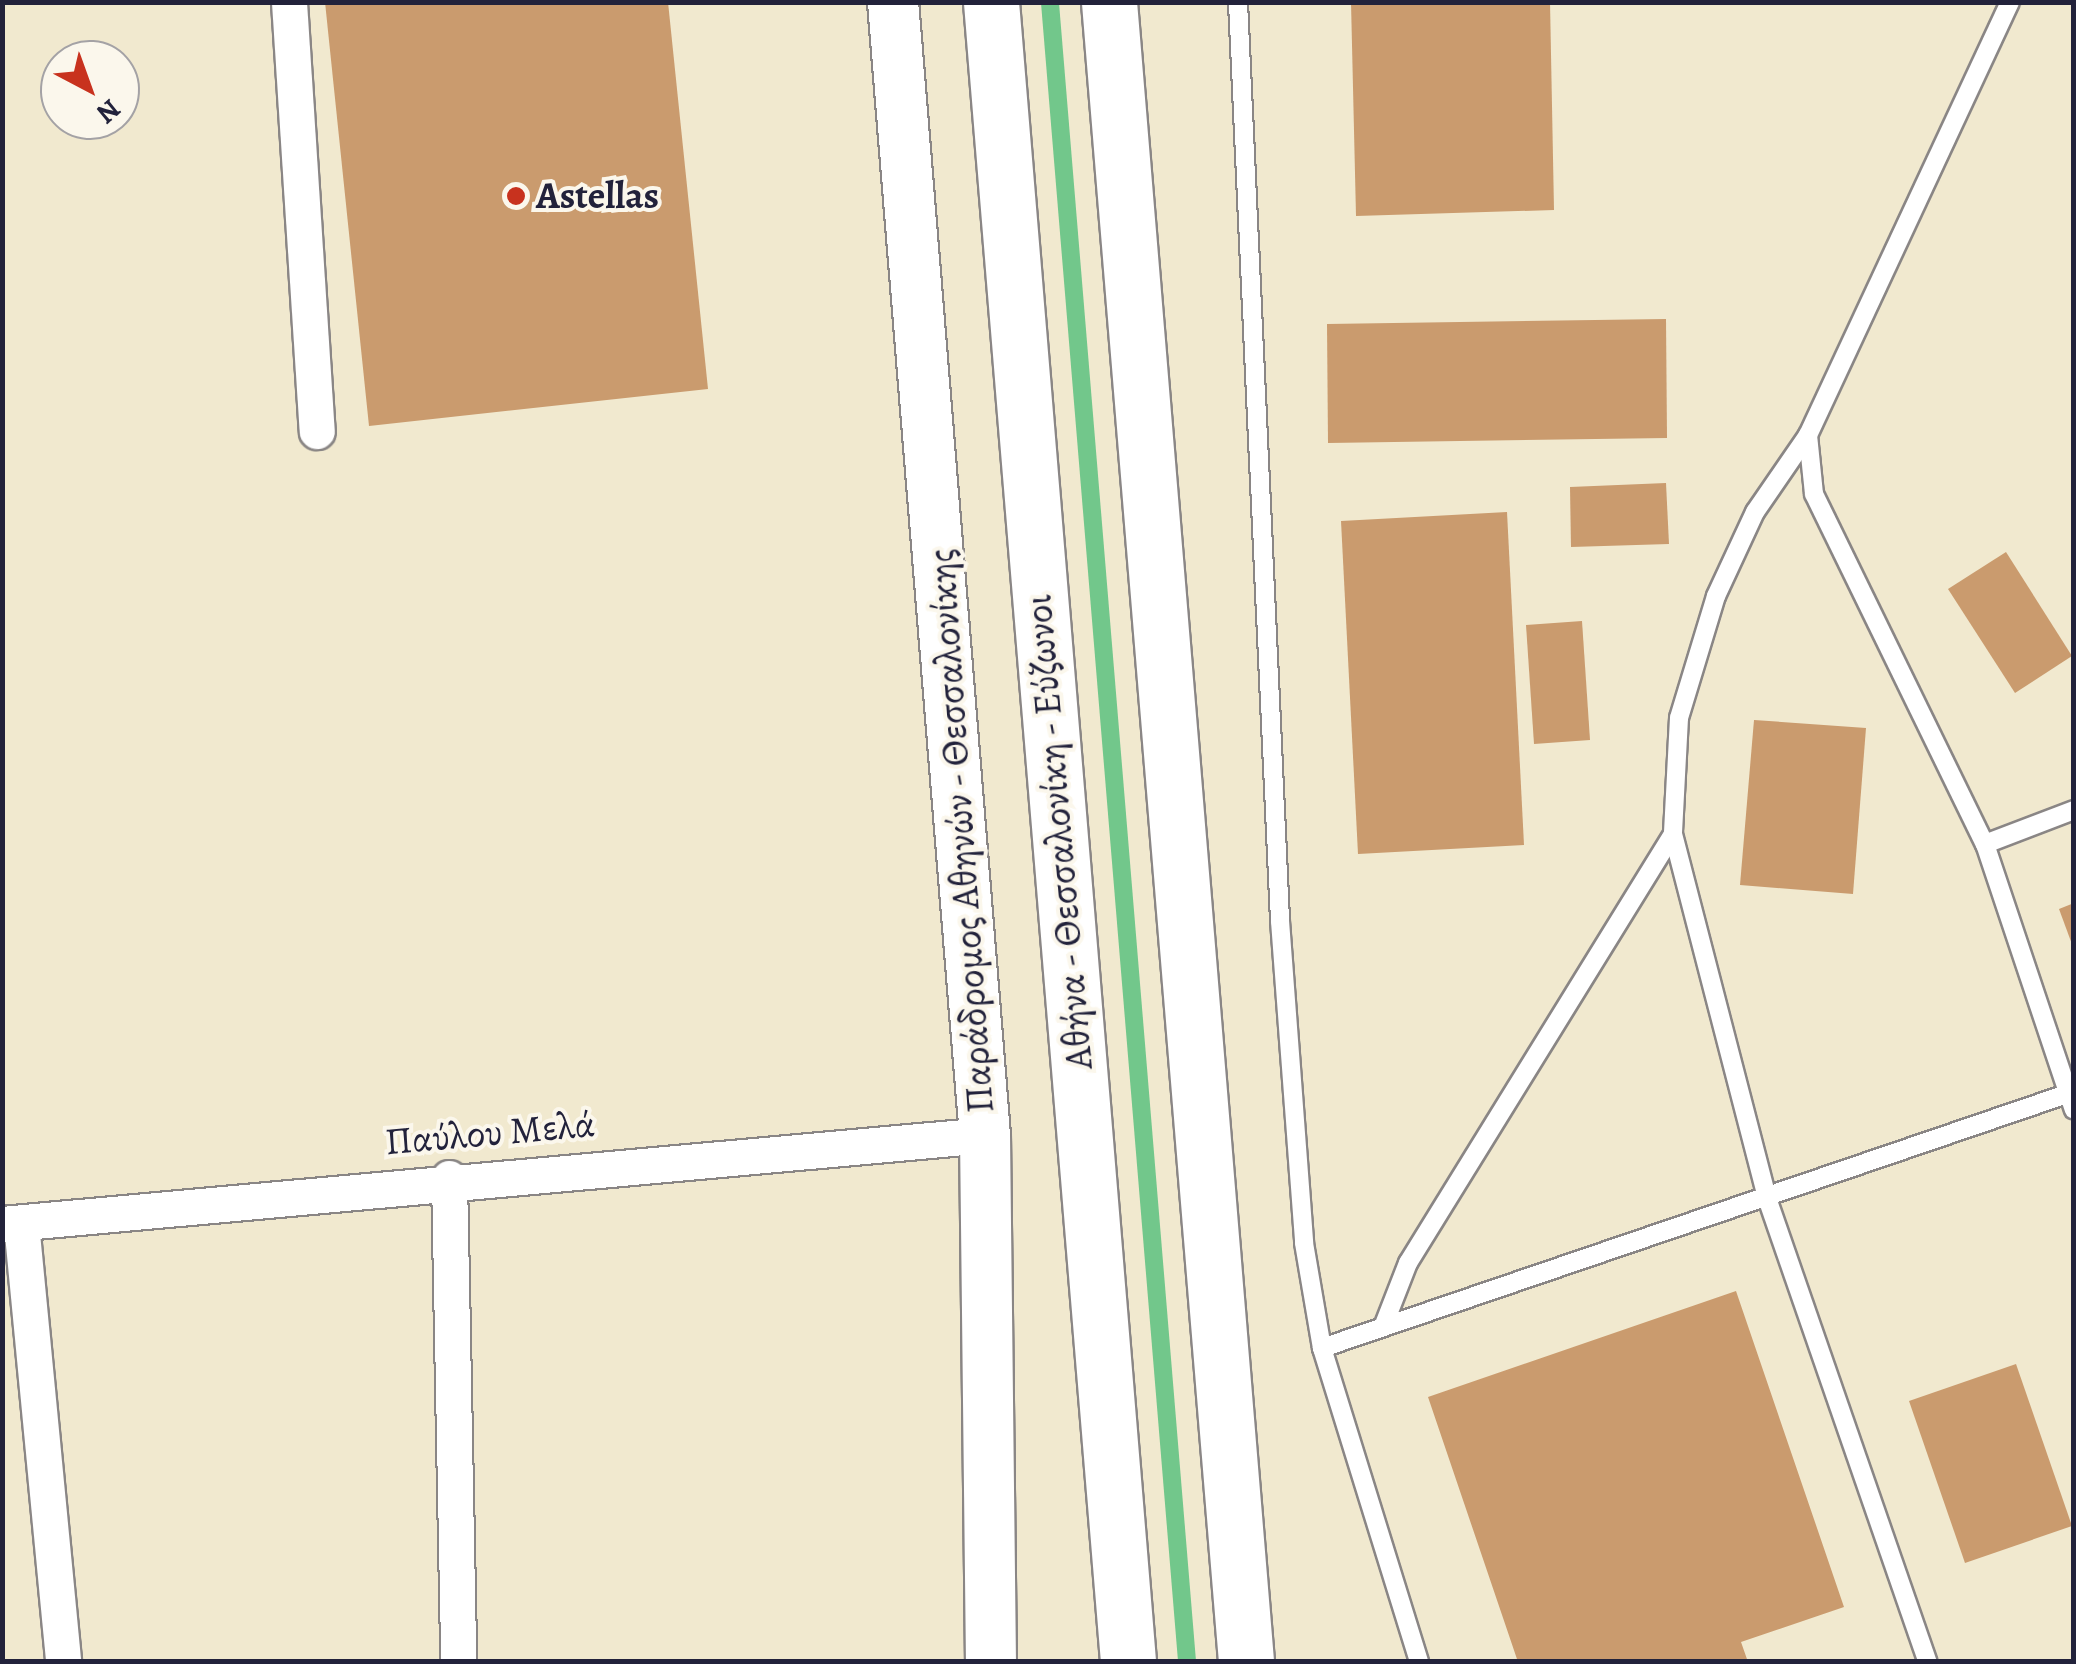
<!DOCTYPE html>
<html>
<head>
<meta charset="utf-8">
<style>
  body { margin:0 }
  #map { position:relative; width:2076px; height:1664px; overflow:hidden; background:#f1e9cf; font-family:Alegreya,serif }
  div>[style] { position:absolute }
  .green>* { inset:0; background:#72c78b }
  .building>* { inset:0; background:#ca9b6e }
  .roads { filter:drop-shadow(2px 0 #8a8685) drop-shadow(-2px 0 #8a8685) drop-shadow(0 2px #8a8685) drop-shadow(0 -2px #8a8685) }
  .lane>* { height:18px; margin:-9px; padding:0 9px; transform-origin:9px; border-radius:9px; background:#fff }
  .street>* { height:35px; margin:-17.5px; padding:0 17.5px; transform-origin:17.5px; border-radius:17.5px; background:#fff }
  .secondary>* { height:50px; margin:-25px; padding:0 25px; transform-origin:25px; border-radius:25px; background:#fff }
  .highway>* { height:55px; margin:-27.5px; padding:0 27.5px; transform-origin:27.5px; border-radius:27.5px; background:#fff }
  .dots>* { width:28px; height:28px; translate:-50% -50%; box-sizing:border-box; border:5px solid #fbf7ec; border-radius:50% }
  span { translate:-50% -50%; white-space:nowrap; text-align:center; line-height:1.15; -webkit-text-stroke:8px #fbf7ec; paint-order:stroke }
  .poi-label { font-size:38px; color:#22223b; font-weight:700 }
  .left { translate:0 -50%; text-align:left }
  .street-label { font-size:38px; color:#22223b }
  .frame { position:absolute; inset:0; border:5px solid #22223b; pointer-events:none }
  .north { position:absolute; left:40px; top:40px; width:100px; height:100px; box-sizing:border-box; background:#fbf7ec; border:2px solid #a4a2a5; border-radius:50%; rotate:139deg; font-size:28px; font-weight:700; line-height:40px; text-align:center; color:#22223b }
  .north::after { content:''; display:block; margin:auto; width:35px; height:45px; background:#c8321e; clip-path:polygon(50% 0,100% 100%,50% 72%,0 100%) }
</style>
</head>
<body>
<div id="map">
  <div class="green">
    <div style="clip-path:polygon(1041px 3px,1059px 3px,1196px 1661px,1178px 1661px)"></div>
  </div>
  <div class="building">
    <div style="clip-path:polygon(325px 2px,668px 2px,708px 389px,369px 426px)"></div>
    <div style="clip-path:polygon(1351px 2px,1550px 2px,1554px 210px,1356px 216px)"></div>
    <div style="clip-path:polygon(1666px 319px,1667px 438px,1328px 443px,1327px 324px)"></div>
    <div style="clip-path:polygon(1666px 483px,1669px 544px,1571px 547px,1570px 487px)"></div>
    <div style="clip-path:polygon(1507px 512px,1524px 845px,1358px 854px,1341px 521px)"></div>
    <div style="clip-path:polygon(2006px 552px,2072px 656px,2015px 693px,1948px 589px)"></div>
    <div style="clip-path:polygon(1582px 621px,1590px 740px,1534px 744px,1526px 625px)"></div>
    <div style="clip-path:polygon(1754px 720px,1866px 728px,1853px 894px,1740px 885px)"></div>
    <div style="clip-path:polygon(2074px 903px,2074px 946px,2073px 947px,2059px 909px)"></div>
    <div style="clip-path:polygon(1736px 1291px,1844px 1607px,1741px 1642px,1748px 1662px,1518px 1662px,1428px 1397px)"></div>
    <div style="clip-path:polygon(2016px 1364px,2072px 1526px,1965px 1563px,1909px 1401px)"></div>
  </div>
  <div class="roads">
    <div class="lane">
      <div style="left:1238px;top:2px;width:920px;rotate:87.38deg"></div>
      <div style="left:1280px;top:921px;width:323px;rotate:85.7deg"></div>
      <div style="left:1304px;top:1243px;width:107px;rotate:80.3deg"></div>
      <div style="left:1322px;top:1348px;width:329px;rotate:72.8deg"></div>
      <div style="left:2010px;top:2px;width:478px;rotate:115deg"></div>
      <div style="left:1808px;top:435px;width:59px;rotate:84.2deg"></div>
      <div style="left:1814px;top:494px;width:390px;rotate:64deg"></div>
      <div style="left:1985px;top:844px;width:280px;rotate:71.5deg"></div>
      <div style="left:1808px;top:435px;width:93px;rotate:124.5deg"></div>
      <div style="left:1755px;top:512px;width:93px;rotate:114.9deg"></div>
      <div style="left:1716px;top:596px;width:127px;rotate:106.9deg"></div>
      <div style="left:1679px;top:718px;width:116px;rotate:93deg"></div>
      <div style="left:1673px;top:834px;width:379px;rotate:75.5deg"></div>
      <div style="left:1768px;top:1201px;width:488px;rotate:70.9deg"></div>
      <div style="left:1985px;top:844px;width:95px;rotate:-20.9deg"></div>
      <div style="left:1383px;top:1327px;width:69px;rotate:-68.7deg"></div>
      <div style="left:1408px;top:1263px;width:504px;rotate:-58.3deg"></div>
      <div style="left:1322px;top:1348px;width:787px;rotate:-18.83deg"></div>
    </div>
    <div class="street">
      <div style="left:289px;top:2px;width:430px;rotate:86.3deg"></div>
      <div style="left:449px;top:1178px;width:484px;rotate:88.9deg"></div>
      <div style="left:21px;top:1223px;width:441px;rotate:84.5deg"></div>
      <div style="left:2px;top:1224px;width:987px;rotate:-5.17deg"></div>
    </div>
    <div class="secondary">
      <div style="left:893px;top:2px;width:1137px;rotate:85.36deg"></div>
      <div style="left:985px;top:1135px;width:527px;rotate:89.35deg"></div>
    </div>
    <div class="highway">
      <div style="left:991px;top:2px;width:1666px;rotate:85.28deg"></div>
      <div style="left:1109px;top:2px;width:1666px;rotate:85.28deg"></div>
    </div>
  </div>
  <div class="dots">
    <div style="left:516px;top:196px;background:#c8321e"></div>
  </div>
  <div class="poi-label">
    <span class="left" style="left:536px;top:196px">Astellas</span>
  </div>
  <div class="street-label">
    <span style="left:961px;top:831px;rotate:-94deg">Παράδρομος Αθηνών - Θεσσαλονίκης</span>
    <span style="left:1059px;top:832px;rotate:-95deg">Αθήνα - Θεσσαλονίκη - Εύζωνοι</span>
    <span style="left:490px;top:1133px;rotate:-5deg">Παύλου Μελά</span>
  </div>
  <div class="frame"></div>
  <div class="north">N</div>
</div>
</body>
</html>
